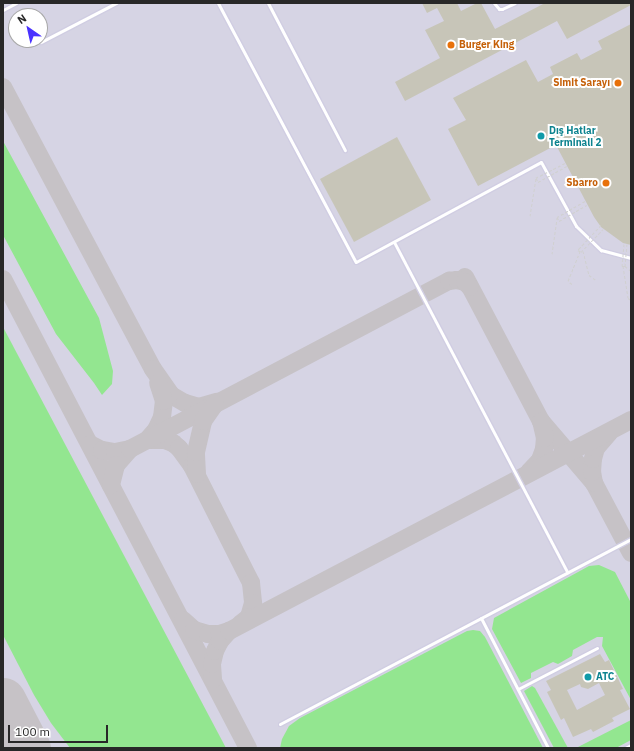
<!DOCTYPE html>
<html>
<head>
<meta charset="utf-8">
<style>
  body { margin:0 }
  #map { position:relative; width:634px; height:751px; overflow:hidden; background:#ece9d8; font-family:"IBM Plex Sans",sans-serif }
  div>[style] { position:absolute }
  .airport>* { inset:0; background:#d6d4e4 }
  .green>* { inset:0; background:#93e690 }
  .taxiway>* { height:18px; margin:-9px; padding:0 9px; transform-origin:9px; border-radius:9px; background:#c6c2c6 }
  .runway>* { height:45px; margin:-22.5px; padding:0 22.5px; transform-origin:22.5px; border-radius:22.5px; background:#c6c2c6 }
  .building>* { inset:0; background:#c7c5b8 }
  .path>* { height:1px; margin-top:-0.5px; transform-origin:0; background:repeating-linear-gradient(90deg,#d0d0d0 0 3px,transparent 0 5px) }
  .roads { filter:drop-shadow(1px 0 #d0cde2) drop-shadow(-1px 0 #d0cde2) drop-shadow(0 1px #d0cde2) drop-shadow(0 -1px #d0cde2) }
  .service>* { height:3px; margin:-1.5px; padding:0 1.5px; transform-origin:1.5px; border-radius:1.5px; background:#fff }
  .path-bridge>* { height:1px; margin-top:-0.5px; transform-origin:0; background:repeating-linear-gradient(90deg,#d0d0d0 0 3px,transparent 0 5px) }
  .dots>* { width:11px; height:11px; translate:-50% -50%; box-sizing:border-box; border:2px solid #fff; border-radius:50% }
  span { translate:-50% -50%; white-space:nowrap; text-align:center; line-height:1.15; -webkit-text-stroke:4px #fff; paint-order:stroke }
  .food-label { font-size:10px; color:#c56008; font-weight:700 }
  .left { translate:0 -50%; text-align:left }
  .right { translate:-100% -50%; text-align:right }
  .culture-label { font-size:10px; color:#0d838f; font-weight:700 }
  .frame { position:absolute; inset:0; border:4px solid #282828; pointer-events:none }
  .north { position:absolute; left:8px; top:8px; width:40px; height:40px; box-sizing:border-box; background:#fff; border:1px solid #a9a9a9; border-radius:50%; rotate:326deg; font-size:11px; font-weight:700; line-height:16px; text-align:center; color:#282828 }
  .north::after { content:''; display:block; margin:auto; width:14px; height:18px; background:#4a32ff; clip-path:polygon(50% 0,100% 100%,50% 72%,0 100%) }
  .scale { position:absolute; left:8px; top:725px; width:100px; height:18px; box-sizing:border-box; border:2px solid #282828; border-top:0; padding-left:5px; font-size:12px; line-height:14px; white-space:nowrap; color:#282828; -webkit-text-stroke:3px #fff; paint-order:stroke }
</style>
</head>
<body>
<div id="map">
  <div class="airport">
    <div style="clip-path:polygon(evenodd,3px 3px,631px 3px,631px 748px,3px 748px,3px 3px,16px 16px,40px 16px,40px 40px,16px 40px,16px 16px)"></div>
  </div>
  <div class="green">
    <div style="clip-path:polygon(3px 141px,99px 318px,113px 371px,112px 384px,102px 395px,94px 383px,56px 334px,3px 235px)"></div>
    <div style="clip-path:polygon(3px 327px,226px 748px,70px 748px,51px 723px,34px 695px,3px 635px)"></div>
    <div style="clip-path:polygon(599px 565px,615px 572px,631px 603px,631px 700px,602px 646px,603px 637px,597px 637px,573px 650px,572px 656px,558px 664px,553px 662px,531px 673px,531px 678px,521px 683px,492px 629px,494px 618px,589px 566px)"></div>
    <div style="clip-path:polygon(473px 630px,480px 631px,485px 637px,543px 748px,280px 748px,282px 739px,289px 726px,300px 718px,467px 631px)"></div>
    <div style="clip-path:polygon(532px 686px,535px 688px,568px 748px,554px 748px,524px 691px)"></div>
    <div style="clip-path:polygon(631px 720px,631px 740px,616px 748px,576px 748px)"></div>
  </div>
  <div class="taxiway">
    <div style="left:3px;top:87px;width:319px;rotate:62deg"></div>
    <div style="left:153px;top:369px;width:32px;rotate:55deg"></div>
    <div style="left:171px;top:395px;width:16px;rotate:30deg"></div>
    <div style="left:185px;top:403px;width:15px;rotate:16deg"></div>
    <div style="left:199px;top:407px;width:19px;rotate:-16deg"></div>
    <div style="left:465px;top:277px;width:163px;rotate:62.2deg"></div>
    <div style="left:541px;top:421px;width:82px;rotate:49.5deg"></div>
    <div style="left:594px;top:483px;width:79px;rotate:62.1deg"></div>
    <div style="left:3px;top:279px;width:529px;rotate:62.42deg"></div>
    <div style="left:149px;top:438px;width:11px;rotate:-49deg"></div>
    <div style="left:156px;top:430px;width:14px;rotate:-65deg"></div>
    <div style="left:162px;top:417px;width:16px;rotate:-83deg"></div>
    <div style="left:164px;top:401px;width:19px;rotate:-108deg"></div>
    <div style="left:147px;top:440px;width:18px"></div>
    <div style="left:165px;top:440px;width:9px;rotate:21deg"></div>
    <div style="left:173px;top:443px;width:8px;rotate:40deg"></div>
    <div style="left:179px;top:448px;width:22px;rotate:54deg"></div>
    <div style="left:192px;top:466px;width:131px;rotate:63.2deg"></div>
    <div style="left:251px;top:583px;width:20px;rotate:84deg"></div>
    <div style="left:253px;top:603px;width:15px;rotate:106deg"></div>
    <div style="left:249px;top:617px;width:11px;rotate:142deg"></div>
    <div style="left:90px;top:444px;width:13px;rotate:27deg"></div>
    <div style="left:102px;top:450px;width:13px;rotate:9deg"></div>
    <div style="left:115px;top:452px;width:15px;rotate:-11deg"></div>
    <div style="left:130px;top:449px;width:21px;rotate:131deg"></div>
    <div style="left:116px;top:465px;width:21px;rotate:104deg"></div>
    <div style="left:130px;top:449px;width:361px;rotate:-27.8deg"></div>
    <div style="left:449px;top:281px;width:8px;rotate:-7deg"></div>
    <div style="left:457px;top:280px;width:8px;rotate:14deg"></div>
    <div style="left:465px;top:282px;width:7px;rotate:45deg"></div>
    <div style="left:529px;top:472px;width:16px;rotate:-47deg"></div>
    <div style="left:540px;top:460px;width:12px;rotate:-70deg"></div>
    <div style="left:544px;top:449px;width:11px;rotate:-85deg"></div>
    <div style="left:545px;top:438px;width:17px;rotate:-103deg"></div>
    <div style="left:197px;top:474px;width:22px;rotate:-93deg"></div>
    <div style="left:196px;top:452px;width:32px;rotate:-77deg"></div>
    <div style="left:203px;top:421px;width:21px;rotate:-55deg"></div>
    <div style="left:594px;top:483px;width:11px;rotate:-100deg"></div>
    <div style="left:592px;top:472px;width:13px;rotate:-86deg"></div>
    <div style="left:593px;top:459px;width:11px;rotate:-75deg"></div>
    <div style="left:596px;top:448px;width:20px;rotate:-49deg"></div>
    <div style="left:183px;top:620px;width:15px;rotate:42deg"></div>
    <div style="left:194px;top:630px;width:15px;rotate:16deg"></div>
    <div style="left:208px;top:634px;width:11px"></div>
    <div style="left:219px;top:634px;width:10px;rotate:-17deg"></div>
    <div style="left:213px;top:679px;width:15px;rotate:-94deg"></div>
    <div style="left:212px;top:664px;width:13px;rotate:-77deg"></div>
    <div style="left:215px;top:651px;width:11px;rotate:-63deg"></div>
    <div style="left:220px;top:641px;width:13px;rotate:-48deg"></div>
    <div style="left:229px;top:631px;width:454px;rotate:-27.7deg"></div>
  </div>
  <div class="runway">
    <div style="left:3px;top:700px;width:54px;rotate:62.5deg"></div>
  </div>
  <div class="building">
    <div style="clip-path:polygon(422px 3px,457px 3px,461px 11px,477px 3px,481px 3px,495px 29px,545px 3px,631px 3px,631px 5px,567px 39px,557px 21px,405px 101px,395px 82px,440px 58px,425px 30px,444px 21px,437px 8px,427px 13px)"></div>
    <div style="clip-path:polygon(631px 24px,631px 245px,623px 243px,601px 227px,594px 217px,556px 145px,478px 186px,448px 129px,466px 120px,453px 98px,526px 60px,538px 82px,553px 74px,550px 67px,577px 53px,581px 60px,602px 49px,598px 41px)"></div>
    <div style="clip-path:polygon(397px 137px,431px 200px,354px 242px,320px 179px)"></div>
    <div style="clip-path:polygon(evenodd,600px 654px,605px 662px,609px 660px,623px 689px,620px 690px,630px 709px,612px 718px,614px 721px,593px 732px,591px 729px,573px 737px,564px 718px,561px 720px,547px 692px,551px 690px,546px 681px,600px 654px,599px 683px,605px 695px,577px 710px,567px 690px,580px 684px,581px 687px,588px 689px,599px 683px)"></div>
  </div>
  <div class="path">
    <div style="left:539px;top:3px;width:2px;rotate:63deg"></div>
    <div style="left:530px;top:216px;width:38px;rotate:-81deg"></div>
    <div style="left:583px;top:251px;width:25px;rotate:76deg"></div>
    <div style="left:589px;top:275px;width:9px;rotate:36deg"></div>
    <div style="left:552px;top:254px;width:37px;rotate:-82deg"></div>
    <div style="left:623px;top:266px;width:32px;rotate:81deg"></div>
    <div style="left:628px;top:298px;width:4px;rotate:34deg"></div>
    <div style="left:625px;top:266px;width:8px;rotate:40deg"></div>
    <div style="left:572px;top:284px;width:5px;rotate:-143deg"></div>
    <div style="left:568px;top:281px;width:32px;rotate:-68deg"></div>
  </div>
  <div class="roads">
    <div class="service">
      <div style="left:218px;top:3px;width:293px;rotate:62deg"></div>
      <div style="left:356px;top:262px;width:210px;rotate:-28.4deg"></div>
      <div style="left:541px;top:162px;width:73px;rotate:61.3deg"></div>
      <div style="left:576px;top:226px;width:35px;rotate:44deg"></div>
      <div style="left:601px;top:250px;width:31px;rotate:15deg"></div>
      <div style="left:268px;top:3px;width:166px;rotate:62.4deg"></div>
      <div style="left:494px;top:3px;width:8px;rotate:50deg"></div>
      <div style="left:499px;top:9px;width:3px"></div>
      <div style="left:502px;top:9px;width:14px;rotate:-25deg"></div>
      <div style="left:3px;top:10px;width:15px;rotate:-28deg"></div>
      <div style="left:41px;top:42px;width:85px;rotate:-27.5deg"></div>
      <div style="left:394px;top:242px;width:373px;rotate:62.3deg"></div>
      <div style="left:481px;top:618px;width:146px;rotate:62.7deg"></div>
      <div style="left:518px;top:689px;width:89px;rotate:-27.4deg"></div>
      <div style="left:280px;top:724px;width:397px;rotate:-27.8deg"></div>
      <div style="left:625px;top:748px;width:7px;rotate:-27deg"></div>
    </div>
  </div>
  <div class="path-bridge">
    <div style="left:565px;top:163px;width:33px;rotate:153deg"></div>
    <div style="left:536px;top:178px;width:4px;rotate:63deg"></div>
    <div style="left:538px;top:182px;width:33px;rotate:-29deg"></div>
    <div style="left:585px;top:201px;width:32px;rotate:150deg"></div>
    <div style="left:557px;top:217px;width:4px;rotate:63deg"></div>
    <div style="left:559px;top:221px;width:32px;rotate:-30deg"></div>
    <div style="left:601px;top:225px;width:34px;rotate:133deg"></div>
    <div style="left:578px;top:250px;width:4px;rotate:34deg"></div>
    <div style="left:581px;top:252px;width:32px;rotate:-46deg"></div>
    <div style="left:624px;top:244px;width:22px;rotate:95deg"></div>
    <div style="left:622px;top:266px;width:3px"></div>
    <div style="left:625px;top:266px;width:22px;rotate:-85deg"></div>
  </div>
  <div class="dots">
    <div style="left:451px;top:45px;background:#e8710a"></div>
    <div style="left:618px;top:83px;background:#e8710a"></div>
    <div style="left:541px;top:136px;background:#0f9aa8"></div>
    <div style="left:606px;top:183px;background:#e8710a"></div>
    <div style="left:588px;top:677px;background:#0f9aa8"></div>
  </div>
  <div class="food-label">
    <span class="left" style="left:459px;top:45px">Burger King</span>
    <span class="right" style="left:610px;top:83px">Simit Sarayı</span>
    <span class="right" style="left:598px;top:183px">Sbarro</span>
  </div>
  <div class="culture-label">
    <span class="left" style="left:549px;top:136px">Dış Hatlar<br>Terminali 2</span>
    <span class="left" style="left:596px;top:677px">ATC</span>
  </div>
  <div class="frame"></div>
  <div class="north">N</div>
  <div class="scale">100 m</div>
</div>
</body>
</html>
